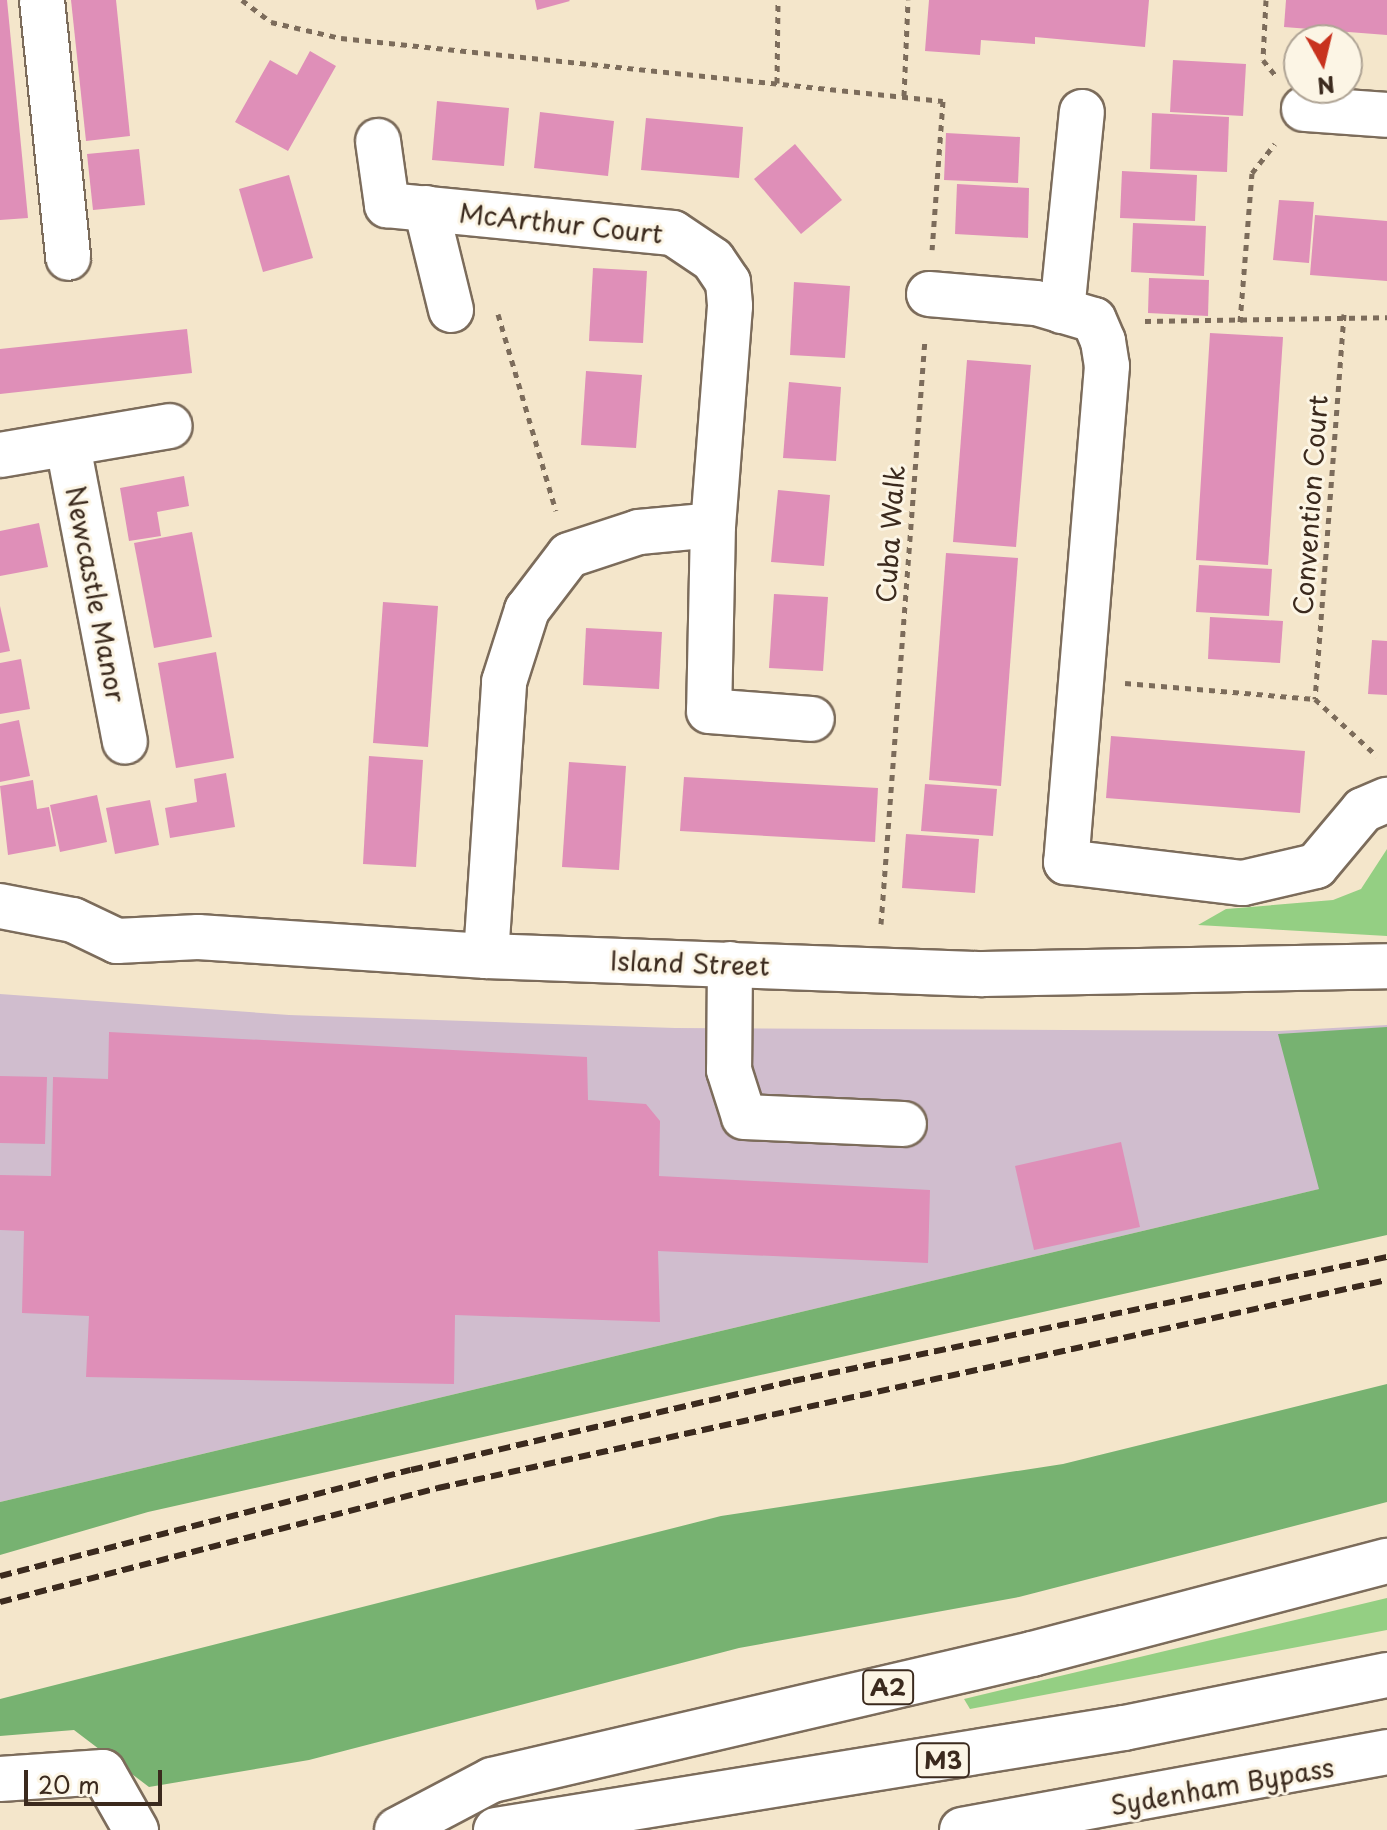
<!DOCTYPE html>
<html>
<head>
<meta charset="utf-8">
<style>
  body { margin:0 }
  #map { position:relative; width:1387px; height:1830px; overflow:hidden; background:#f4e6cb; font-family:"Playpen Sans",sans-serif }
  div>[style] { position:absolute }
  .industrial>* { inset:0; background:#d0bdce }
  .green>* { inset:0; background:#94cf83 }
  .forest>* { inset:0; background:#77b271 }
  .building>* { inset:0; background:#df8fb8 }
  .path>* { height:5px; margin-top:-2.5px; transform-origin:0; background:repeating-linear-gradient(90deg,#7c6c5b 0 6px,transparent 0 12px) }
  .roads { filter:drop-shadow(2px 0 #7c6c5b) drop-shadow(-2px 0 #7c6c5b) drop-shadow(0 2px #7c6c5b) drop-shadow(0 -2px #7c6c5b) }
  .minor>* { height:44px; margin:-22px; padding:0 22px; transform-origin:22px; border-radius:22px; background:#fff }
  .highway>* { height:44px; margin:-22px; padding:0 22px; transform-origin:22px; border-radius:22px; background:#fff }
  .rail>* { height:6px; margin-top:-3px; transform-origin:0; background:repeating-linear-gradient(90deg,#3b2a1e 0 12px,transparent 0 18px) }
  span { translate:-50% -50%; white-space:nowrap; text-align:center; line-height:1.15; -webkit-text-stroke:6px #fcf5e5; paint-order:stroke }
  .shield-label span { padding:2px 6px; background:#fcf5e5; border:2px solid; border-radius:6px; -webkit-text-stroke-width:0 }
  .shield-label { font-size:24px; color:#3b2a1e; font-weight:700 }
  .street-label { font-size:26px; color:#3b2a1e }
  .north { position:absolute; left:1283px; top:24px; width:80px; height:80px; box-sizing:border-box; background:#fcf5e5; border:2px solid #afa495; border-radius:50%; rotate:172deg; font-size:22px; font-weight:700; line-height:32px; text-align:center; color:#3b2a1e }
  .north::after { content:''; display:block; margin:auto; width:28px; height:36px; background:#c8321e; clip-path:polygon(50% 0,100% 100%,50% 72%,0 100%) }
  .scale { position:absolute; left:24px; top:1770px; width:138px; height:36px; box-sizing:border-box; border:4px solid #3b2a1e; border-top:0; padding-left:10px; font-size:24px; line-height:28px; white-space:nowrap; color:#3b2a1e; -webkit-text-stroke:6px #fcf5e5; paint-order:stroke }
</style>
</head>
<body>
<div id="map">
  <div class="industrial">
    <div style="clip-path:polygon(0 994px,289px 1015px,675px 1028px,1279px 1031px,1387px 1025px,1387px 1173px,0 1502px)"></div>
  </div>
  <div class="green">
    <div style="clip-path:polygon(1387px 849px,1387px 936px,1198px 925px,1226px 909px,1333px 900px,1361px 889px)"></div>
    <div style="clip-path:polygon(1387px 1598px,1387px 1630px,970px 1709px,964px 1699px)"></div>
  </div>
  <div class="forest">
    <div style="clip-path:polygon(1387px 1027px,1387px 1235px,148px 1512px,0 1555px,0 1502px,1319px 1189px,1278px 1034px)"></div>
    <div style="clip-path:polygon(1387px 1384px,1387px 1502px,1019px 1597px,739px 1648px,309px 1760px,149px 1787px,74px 1730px,0 1736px,0 1699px,721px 1516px,1063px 1464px)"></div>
  </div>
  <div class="building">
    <div style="clip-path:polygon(0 0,7px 0,28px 218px,0 220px)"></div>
    <div style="clip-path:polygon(71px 0,116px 0,130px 136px,86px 141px)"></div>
    <div style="clip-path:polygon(535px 0,569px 0,570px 1px,537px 10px)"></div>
    <div style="clip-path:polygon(929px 0,1149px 0,1145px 47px,1035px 37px,1035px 44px,981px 40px,980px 55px,925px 51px)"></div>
    <div style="clip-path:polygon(1286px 0,1387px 0,1387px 35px,1284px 27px)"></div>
    <div style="clip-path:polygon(310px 51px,336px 66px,288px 151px,235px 122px,270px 60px,297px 75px)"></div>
    <div style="clip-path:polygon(1173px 60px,1246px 64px,1243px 116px,1170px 112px)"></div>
    <div style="clip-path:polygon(437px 101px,509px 108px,504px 166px,432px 160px)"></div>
    <div style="clip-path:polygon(540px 112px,614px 121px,608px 176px,534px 168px)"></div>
    <div style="clip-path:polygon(1152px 113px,1229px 117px,1227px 172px,1150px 169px)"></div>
    <div style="clip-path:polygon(646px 118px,743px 127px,739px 178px,641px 170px)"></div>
    <div style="clip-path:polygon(946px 133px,1020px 137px,1018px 183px,944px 180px)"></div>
    <div style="clip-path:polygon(795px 144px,842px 200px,801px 234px,754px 179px)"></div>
    <div style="clip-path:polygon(139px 149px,145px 205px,93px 210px,87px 154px)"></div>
    <div style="clip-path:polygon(1122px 171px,1197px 175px,1195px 221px,1120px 218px)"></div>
    <div style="clip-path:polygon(289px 175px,313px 258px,263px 272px,239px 189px)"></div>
    <div style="clip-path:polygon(957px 184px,1029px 188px,1028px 238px,955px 234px)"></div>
    <div style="clip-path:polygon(1279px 200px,1314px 202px,1309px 263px,1273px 260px)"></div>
    <div style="clip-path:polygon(1315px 215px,1387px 221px,1387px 281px,1310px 275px)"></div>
    <div style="clip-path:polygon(1133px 223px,1206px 226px,1204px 276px,1131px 272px)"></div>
    <div style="clip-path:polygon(593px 268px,647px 271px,643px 343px,589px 341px)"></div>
    <div style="clip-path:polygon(1149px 278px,1209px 280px,1208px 316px,1148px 313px)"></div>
    <div style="clip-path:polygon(794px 282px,850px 286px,845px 358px,790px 355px)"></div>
    <div style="clip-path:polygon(187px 329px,192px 373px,0 394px,0 349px)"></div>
    <div style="clip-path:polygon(1210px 333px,1283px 337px,1268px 565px,1196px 560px)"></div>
    <div style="clip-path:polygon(967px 360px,1031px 365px,1016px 547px,953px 542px)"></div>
    <div style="clip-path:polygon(586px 371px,642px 375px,636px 448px,581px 445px)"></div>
    <div style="clip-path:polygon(789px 382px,841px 387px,836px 461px,783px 458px)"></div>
    <div style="clip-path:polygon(184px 476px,189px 506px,157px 512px,161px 536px,129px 541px,120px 488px)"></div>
    <div style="clip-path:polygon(778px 490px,830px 495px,824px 566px,771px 562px)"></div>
    <div style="clip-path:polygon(39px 523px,48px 567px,0 576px,0 531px)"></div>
    <div style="clip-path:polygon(192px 532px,212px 637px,154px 648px,134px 543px)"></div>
    <div style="clip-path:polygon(946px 553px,1018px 558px,1001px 786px,929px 780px)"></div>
    <div style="clip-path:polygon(1199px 565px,1272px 569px,1269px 616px,1196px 612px)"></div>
    <div style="clip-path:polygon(774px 594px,828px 597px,823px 671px,769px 668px)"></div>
    <div style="clip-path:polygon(383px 602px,438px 606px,428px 747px,373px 743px)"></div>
    <div style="clip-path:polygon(0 606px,10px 651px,0 653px)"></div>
    <div style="clip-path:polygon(1210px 617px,1283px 621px,1280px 663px,1208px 659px)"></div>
    <div style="clip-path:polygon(586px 628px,662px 632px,659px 689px,583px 685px)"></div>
    <div style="clip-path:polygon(1372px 640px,1387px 641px,1387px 695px,1368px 694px)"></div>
    <div style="clip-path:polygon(216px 652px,234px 758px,176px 768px,158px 663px)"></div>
    <div style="clip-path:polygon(21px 659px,30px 709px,0 714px,0 663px)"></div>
    <div style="clip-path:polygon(19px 720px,30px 776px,0 782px,0 724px)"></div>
    <div style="clip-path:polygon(1111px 736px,1305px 751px,1300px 813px,1106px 798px)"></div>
    <div style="clip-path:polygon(369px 756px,423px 760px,416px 867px,363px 864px)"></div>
    <div style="clip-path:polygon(569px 762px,626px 766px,619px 870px,562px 867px)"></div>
    <div style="clip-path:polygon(226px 773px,235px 827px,170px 838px,165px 808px,197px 802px,194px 779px)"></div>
    <div style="clip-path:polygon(684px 777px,878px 788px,875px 842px,680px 831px)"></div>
    <div style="clip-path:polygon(33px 780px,37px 809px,49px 807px,56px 846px,8px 855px,0 786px)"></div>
    <div style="clip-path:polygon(925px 784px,997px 789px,993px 836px,921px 831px)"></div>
    <div style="clip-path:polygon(97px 795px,107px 842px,60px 852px,50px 805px)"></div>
    <div style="clip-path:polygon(150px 800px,159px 845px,115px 854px,106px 808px)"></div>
    <div style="clip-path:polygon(906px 834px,979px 839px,975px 893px,902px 888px)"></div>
    <div style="clip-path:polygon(109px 1032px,587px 1057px,588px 1100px,646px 1104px,660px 1121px,659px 1176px,930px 1190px,928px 1263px,658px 1251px,660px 1322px,455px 1315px,454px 1384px,86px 1377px,89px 1316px,22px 1313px,24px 1231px,0 1230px,0 1175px,51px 1176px,53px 1077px,108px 1079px)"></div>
    <div style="clip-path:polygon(0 1076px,47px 1077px,45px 1144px,0 1143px)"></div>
    <div style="clip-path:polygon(1121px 1142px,1140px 1227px,1034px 1250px,1015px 1166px)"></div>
  </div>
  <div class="path">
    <div style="left:242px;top:0;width:36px;rotate:37deg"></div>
    <div style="left:271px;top:22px;width:72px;rotate:12.9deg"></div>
    <div style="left:341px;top:38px;width:605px;rotate:5.97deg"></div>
    <div style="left:943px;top:101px;width:149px;rotate:94.2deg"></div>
    <div style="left:1266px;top:0;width:60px;rotate:92.9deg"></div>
    <div style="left:1263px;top:60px;width:19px;rotate:51deg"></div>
    <div style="left:777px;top:83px;width:83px;rotate:-89.3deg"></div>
    <div style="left:904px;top:96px;width:96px;rotate:-87.6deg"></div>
    <div style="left:498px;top:314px;width:205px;rotate:73.6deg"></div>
    <div style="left:1344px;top:314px;width:386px;rotate:94.3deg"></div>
    <div style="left:1315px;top:699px;width:84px;rotate:42.6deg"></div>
    <div style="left:1145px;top:321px;width:242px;rotate:-0.9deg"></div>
    <div style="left:1240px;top:322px;width:149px;rotate:-85.4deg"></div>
    <div style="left:1252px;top:173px;width:37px;rotate:-52deg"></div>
    <div style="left:1125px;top:683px;width:191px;rotate:4.8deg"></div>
    <div style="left:881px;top:924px;width:587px;rotate:-85.7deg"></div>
  </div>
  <div class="roads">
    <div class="minor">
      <div style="left:42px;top:0;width:259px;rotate:84.2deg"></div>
      <div style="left:1304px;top:109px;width:83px;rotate:4.1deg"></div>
      <div style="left:378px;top:141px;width:65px;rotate:82deg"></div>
      <div style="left:387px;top:205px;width:287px;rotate:5.6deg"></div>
      <div style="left:673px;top:233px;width:48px;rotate:34deg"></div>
      <div style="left:713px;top:260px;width:27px;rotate:56deg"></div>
      <div style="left:728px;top:282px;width:24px;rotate:85deg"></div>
      <div style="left:730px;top:306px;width:220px;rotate:94.4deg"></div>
      <div style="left:713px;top:525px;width:186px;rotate:91.2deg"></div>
      <div style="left:709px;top:711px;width:103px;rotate:4.4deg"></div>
      <div style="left:426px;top:208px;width:105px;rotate:76.2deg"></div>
      <div style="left:929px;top:294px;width:107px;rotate:4.8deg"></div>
      <div style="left:1036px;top:303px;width:60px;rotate:16.3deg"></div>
      <div style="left:1094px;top:320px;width:23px;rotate:67deg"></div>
      <div style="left:1103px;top:341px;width:25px;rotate:81deg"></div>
      <div style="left:1107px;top:366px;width:498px;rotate:94.7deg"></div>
      <div style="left:1066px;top:862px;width:178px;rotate:6.8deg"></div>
      <div style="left:1243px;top:883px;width:75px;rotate:-13.1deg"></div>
      <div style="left:1316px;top:866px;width:73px;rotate:-50deg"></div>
      <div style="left:1363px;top:810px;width:26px;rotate:-23deg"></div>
      <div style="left:1062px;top:311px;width:200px;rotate:-84.3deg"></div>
      <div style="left:68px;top:446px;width:301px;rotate:79.1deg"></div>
      <div style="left:0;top:455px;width:172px;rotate:-9.7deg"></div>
      <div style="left:0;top:906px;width:74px;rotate:10.9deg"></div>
      <div style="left:73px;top:920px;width:49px;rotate:25.5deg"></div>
      <div style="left:117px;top:941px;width:81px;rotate:-2.8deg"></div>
      <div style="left:198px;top:937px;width:289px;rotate:3.8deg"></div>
      <div style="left:486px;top:956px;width:497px;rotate:2.1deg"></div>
      <div style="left:983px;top:974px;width:404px;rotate:-1.1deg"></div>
      <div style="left:486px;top:956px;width:275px;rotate:-86.2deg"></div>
      <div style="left:504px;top:682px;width:76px;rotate:-72.3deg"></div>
      <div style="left:527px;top:610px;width:69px;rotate:-52.6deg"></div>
      <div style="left:569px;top:555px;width:74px;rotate:-18.2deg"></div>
      <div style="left:639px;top:532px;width:74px;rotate:-5.4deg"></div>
      <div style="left:730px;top:964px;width:106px;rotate:90.5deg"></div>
      <div style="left:729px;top:1070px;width:49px;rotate:72.3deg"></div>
      <div style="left:744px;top:1117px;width:160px;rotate:2.5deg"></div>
      <div style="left:0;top:1779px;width:103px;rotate:-3.9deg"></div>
      <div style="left:103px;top:1772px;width:67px;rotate:60.4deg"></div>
    </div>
    <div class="highway">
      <div style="left:397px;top:1830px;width:107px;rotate:-27.8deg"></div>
      <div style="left:492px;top:1780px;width:555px;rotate:-13.13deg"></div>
      <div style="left:1032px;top:1654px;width:367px;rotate:-14.7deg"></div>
      <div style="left:496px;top:1830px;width:636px;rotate:-9.23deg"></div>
      <div style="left:1124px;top:1728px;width:268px;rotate:-11.4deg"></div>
      <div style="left:962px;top:1830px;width:432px;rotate:-10.4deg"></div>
    </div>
  </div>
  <div class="rail">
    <div style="left:0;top:1576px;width:424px;rotate:-14.5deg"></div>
    <div style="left:411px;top:1470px;width:392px;rotate:-13.1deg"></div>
    <div style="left:793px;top:1381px;width:607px;rotate:-11.79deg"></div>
    <div style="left:0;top:1602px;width:453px;rotate:-14.6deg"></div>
    <div style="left:438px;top:1488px;width:972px;rotate:-12.36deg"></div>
  </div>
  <div class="shield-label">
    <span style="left:888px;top:1687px">A2</span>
    <span style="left:943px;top:1760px">M3</span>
  </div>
  <div class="street-label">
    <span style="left:561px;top:223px;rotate:6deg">McArthur Court</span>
    <span style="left:1310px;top:505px;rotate:-86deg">Convention Court</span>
    <span style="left:890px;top:534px;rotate:-86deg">Cuba Walk</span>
    <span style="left:96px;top:594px;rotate:79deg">Newcastle Manor</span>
    <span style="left:690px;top:963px;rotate:2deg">Island Street</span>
    <span style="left:1222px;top:1786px;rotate:-10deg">Sydenham Bypass</span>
  </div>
  <div class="north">N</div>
  <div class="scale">20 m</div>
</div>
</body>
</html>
